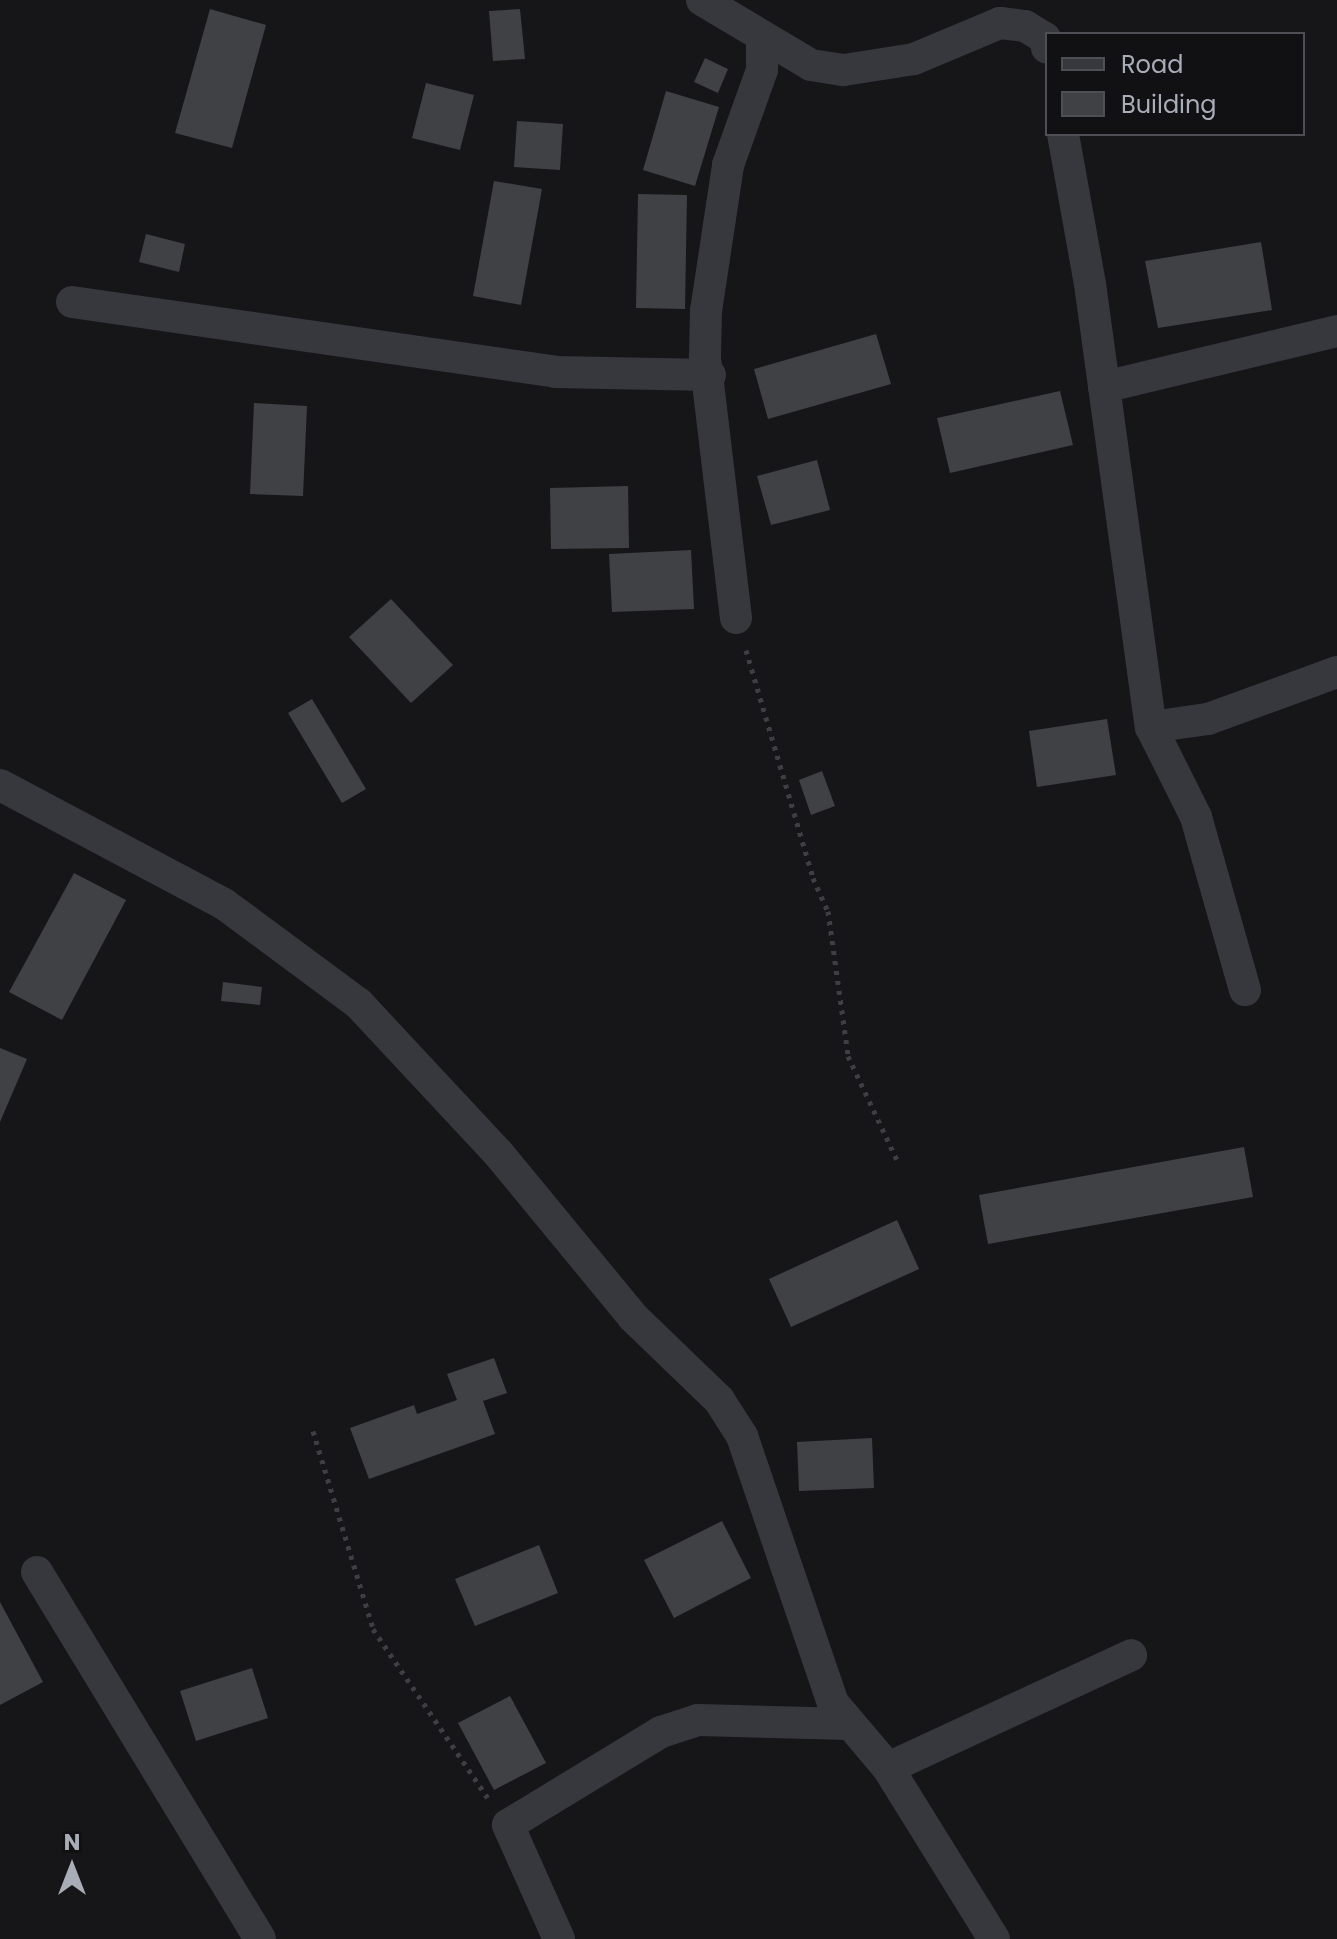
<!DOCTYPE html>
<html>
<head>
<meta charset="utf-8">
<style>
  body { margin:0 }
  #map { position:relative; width:1337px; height:1939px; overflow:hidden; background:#161618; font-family:Poppins,sans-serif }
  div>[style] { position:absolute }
  .building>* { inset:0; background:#404145 }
  .path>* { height:5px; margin-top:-2.5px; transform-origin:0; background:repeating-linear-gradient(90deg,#3d3f44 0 4px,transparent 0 10px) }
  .minor>* { height:32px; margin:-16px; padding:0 16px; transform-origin:16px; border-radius:16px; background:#37383d }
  span { translate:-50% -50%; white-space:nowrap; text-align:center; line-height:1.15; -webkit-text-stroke:6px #111113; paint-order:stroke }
  .legend { position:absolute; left:1045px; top:32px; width:260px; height:104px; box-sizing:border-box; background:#111113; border:2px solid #4d4f55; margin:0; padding:10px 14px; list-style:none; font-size:24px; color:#a8adb8 }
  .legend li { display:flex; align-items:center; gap:16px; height:40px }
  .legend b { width:40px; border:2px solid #4d4f55 }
  .north { position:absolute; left:32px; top:1827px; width:80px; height:80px; -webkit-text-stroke:6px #111113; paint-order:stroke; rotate:0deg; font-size:22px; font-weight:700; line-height:32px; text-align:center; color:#a8adb8 }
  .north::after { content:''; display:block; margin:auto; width:28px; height:36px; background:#a8adb8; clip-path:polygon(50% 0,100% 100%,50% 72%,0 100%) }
</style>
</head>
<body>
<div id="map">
  <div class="building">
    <div style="clip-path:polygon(210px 9px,266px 25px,232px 148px,175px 133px)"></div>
    <div style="clip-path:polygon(520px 9px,525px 59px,493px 61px,489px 11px)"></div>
    <div style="clip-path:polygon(705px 58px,728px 69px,718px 93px,694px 82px)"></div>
    <div style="clip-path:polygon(426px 83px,474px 95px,460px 150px,412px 138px)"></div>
    <div style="clip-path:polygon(666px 91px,719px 107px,695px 186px,643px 170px)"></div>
    <div style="clip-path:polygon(517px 121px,563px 124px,560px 170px,514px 167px)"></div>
    <div style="clip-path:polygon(494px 181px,542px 189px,521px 305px,473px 296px)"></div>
    <div style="clip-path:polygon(638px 194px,687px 195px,685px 309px,636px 308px)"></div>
    <div style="clip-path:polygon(146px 234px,185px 244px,179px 272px,139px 262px)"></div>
    <div style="clip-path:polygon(1261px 242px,1272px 310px,1158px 328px,1145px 261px)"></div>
    <div style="clip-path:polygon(876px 334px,891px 384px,768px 419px,754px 369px)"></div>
    <div style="clip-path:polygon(1060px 391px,1073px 445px,950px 473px,937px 418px)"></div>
    <div style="clip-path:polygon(254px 403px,307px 406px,303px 496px,250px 494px)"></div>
    <div style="clip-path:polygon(817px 460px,830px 510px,771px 525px,757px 476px)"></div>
    <div style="clip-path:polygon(628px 486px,629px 548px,551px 549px,550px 488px)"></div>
    <div style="clip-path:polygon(691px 550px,694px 609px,612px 612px,609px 554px)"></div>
    <div style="clip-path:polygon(391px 599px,453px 665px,411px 703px,349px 637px)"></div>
    <div style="clip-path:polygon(312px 699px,366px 789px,342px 803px,288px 713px)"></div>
    <div style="clip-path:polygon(1107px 719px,1116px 775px,1037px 787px,1029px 731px)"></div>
    <div style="clip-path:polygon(822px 771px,835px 806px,811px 815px,799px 780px)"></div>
    <div style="clip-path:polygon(74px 873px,126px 900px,62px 1020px,9px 992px)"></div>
    <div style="clip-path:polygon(223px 982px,262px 987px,260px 1005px,221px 1001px)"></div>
    <div style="clip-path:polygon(0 1048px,27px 1059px,0 1122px)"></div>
    <div style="clip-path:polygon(1244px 1147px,1253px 1197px,988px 1244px,979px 1195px)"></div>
    <div style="clip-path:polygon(897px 1220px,919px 1269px,791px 1327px,769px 1279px)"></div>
    <div style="clip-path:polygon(494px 1358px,507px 1393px,483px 1401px,495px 1434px,369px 1479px,350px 1428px,414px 1405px,417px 1414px,457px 1400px,447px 1374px)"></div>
    <div style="clip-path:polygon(872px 1438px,874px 1488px,799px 1491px,797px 1442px)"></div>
    <div style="clip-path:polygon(722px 1521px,751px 1578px,674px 1618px,644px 1560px)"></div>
    <div style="clip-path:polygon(539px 1545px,558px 1593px,475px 1626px,455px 1579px)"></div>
    <div style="clip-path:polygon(0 1602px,43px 1682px,0 1705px)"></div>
    <div style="clip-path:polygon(252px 1668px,268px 1718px,196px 1741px,180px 1691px)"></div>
    <div style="clip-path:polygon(510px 1696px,546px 1763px,494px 1790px,458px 1723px)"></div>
  </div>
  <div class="path">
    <div style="left:746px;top:650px;width:238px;rotate:73.6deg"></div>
    <div style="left:813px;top:878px;width:36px;rotate:66deg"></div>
    <div style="left:828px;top:911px;width:146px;rotate:82.1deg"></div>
    <div style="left:848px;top:1056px;width:115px;rotate:64.8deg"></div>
    <div style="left:313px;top:1431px;width:207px;rotate:73.1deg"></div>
    <div style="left:373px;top:1629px;width:204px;rotate:55.8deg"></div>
  </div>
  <div class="minor">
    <div style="left:702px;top:0;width:127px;rotate:30.8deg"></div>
    <div style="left:811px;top:65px;width:33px;rotate:9deg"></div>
    <div style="left:844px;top:70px;width:71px;rotate:-8.9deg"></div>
    <div style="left:914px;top:59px;width:93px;rotate:-22.7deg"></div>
    <div style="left:1000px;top:23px;width:25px;rotate:7deg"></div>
    <div style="left:1025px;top:26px;width:23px;rotate:31deg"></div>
    <div style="left:1045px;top:38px;width:10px;rotate:79deg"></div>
    <div style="left:1063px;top:134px;width:152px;rotate:79.8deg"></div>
    <div style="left:1090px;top:284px;width:447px;rotate:82.2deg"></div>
    <div style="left:1151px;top:727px;width:58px;rotate:-8deg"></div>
    <div style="left:1208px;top:719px;width:137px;rotate:-20deg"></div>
    <div style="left:72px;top:302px;width:488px;rotate:8.2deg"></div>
    <div style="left:555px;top:372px;width:155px;rotate:1.1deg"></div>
    <div style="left:1104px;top:387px;width:240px;rotate:-13.5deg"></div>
    <div style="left:736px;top:618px;width:263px;rotate:-96.8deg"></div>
    <div style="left:705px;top:357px;width:46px;rotate:-88.8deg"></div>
    <div style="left:706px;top:311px;width:148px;rotate:-81.4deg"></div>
    <div style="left:728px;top:165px;width:101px;rotate:-70.3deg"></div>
    <div style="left:762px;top:70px;width:34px;rotate:-90deg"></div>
    <div style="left:1151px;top:727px;width:101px;rotate:63.4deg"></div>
    <div style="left:1196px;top:817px;width:180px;rotate:74.2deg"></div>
    <div style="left:0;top:785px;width:254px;rotate:28deg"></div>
    <div style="left:224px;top:904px;width:167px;rotate:36.5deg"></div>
    <div style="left:358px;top:1003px;width:205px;rotate:47deg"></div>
    <div style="left:498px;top:1153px;width:212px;rotate:50.5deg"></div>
    <div style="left:633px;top:1317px;width:120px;rotate:44deg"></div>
    <div style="left:719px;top:1400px;width:43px;rotate:57.4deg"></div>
    <div style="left:742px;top:1436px;width:282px;rotate:71.2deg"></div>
    <div style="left:833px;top:1703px;width:85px;rotate:49.8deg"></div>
    <div style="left:888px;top:1768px;width:201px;rotate:58.2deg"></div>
    <div style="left:37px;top:1572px;width:429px;rotate:58.7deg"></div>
    <div style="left:888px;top:1768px;width:268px;rotate:-24.9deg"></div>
    <div style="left:559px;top:1939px;width:125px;rotate:-114.1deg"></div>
    <div style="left:508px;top:1825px;width:179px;rotate:-31.3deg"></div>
    <div style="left:661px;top:1732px;width:39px;rotate:-18deg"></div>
    <div style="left:698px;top:1720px;width:151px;rotate:1.5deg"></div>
  </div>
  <ul class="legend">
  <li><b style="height:10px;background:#37383d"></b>Road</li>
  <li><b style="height:22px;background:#404145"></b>Building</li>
  </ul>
  <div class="north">N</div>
</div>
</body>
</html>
